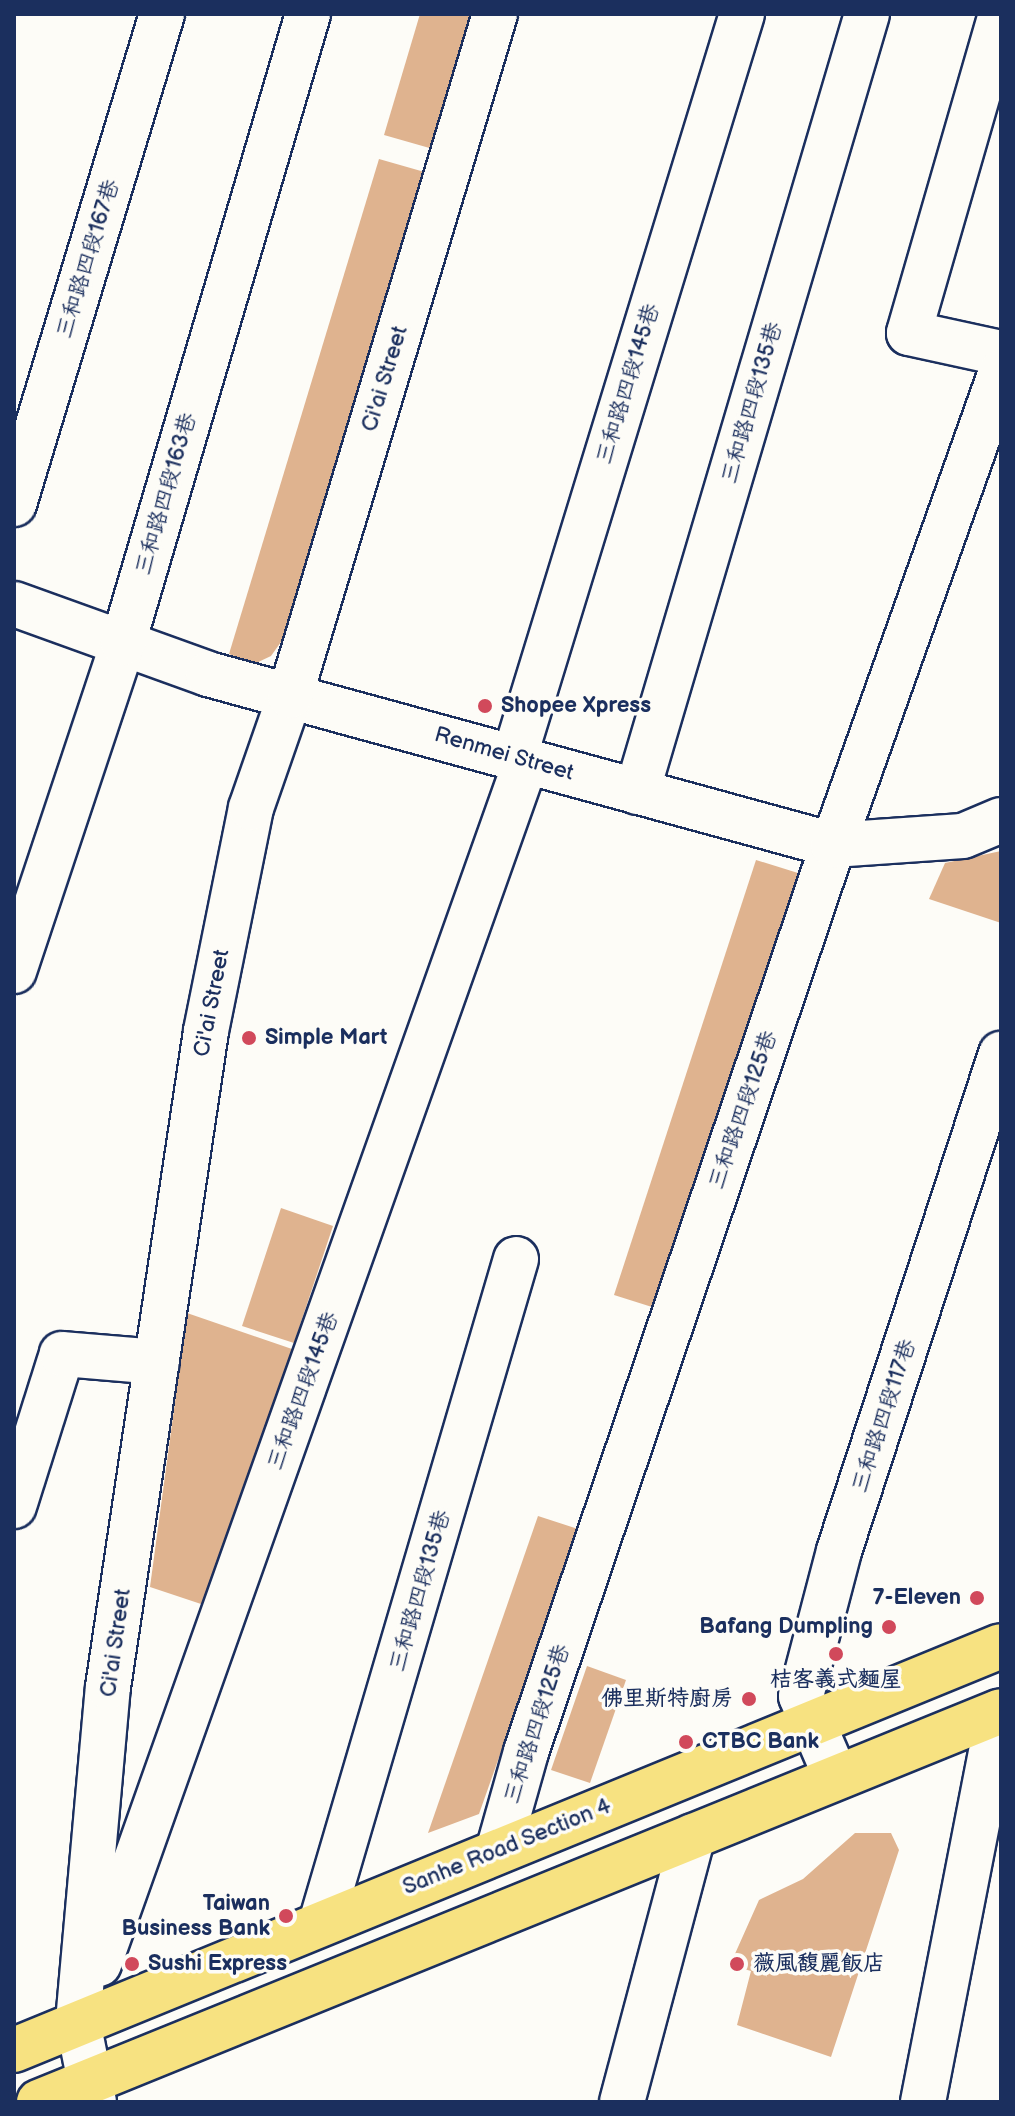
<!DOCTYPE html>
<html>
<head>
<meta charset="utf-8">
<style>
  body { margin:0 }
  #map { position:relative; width:1015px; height:2116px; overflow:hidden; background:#fdfcf7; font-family:"Balsamiq Sans","LXGW WenKai TC",sans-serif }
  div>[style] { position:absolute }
  .building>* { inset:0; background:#dfb38f }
  .roads { filter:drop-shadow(2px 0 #1b2f5e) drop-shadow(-2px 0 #1b2f5e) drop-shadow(0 2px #1b2f5e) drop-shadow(0 -2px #1b2f5e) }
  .minor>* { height:44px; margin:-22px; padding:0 22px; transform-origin:22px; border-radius:22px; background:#fdfcf7 }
  .major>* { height:44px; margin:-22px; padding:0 22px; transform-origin:22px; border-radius:22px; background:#f7e281 }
  .dots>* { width:22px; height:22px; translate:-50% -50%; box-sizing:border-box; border:4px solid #fdfcf7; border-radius:50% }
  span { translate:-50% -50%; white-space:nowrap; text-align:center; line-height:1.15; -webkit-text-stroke:7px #fdfcf7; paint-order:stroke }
  .street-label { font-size:22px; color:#1b2f5e }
  .poi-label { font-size:22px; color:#1b2f5e; font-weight:700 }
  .left { translate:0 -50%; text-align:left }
  .right { translate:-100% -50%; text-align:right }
  .frame { position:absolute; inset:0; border:16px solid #1b2f5e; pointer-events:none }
</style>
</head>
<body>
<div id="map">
  <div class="building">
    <div style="clip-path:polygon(420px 14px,473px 14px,433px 149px,384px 135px)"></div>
    <div style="clip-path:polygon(379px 159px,428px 173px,288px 632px,271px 656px,254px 664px,229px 654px)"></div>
    <div style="clip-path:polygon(1001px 851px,1001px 923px,929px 899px,945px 863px)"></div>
    <div style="clip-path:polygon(756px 860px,798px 873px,652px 1307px,614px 1295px)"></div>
    <div style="clip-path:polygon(281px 1208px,333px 1226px,294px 1343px,242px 1326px)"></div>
    <div style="clip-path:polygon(187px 1313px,292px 1349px,204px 1605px,150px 1587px)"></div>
    <div style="clip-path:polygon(538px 1516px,578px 1529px,569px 1559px,479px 1814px,428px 1833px)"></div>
    <div style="clip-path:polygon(587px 1666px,626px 1680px,590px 1783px,551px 1770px)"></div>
    <div style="clip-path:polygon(855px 1833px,891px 1833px,899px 1850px,831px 2057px,737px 2025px,751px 1971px,730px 1965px,759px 1900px,803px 1879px)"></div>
  </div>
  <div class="roads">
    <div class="minor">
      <div style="left:1001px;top:14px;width:332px;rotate:106.1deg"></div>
      <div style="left:909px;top:333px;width:94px;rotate:12.3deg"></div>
      <div style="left:14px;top:504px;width:512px;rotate:-73.19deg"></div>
      <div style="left:14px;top:604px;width:206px;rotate:19.8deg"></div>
      <div style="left:208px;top:674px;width:648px;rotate:15.3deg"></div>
      <div style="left:833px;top:845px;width:130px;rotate:-4deg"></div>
      <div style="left:963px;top:836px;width:41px;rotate:-22.8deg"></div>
      <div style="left:515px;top:755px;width:775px;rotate:-72.97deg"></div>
      <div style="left:637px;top:792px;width:811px;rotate:-73.53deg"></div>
      <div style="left:14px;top:971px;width:346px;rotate:-71.6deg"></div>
      <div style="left:123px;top:643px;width:656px;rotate:-73.61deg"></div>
      <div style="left:14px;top:1506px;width:159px;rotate:-72.5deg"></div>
      <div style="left:62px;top:1354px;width:95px;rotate:4.8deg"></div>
      <div style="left:836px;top:1777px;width:88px;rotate:-113.4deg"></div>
      <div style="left:801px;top:1696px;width:150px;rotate:-75.3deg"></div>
      <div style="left:839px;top:1551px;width:523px;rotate:-71.95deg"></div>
      <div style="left:498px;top:1851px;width:103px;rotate:-74.2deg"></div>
      <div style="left:526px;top:1752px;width:958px;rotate:-71.3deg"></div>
      <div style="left:833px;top:845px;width:502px;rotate:-70.45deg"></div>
      <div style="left:321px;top:1923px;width:692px;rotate:-73.63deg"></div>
      <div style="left:99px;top:1964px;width:1279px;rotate:-70.45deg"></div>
      <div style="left:94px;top:2102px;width:82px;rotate:-101.3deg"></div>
      <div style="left:78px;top:2022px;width:336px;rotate:-84.9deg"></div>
      <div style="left:108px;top:1687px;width:663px;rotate:-81.5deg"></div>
      <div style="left:206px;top:1031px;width:227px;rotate:-78.6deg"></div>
      <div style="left:251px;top:808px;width:119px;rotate:-70.8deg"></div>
      <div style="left:290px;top:696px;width:712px;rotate:-73.27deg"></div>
      <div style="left:622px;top:2102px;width:275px;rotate:-75.1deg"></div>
      <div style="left:923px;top:2102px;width:397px;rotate:-79deg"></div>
    </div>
    <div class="major">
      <div style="left:14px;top:2050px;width:1066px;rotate:-22.26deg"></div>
      <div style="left:39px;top:2102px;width:1038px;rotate:-22.12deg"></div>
    </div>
  </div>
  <div class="dots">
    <div style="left:485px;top:706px;background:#d1495b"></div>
    <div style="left:249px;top:1038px;background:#d1495b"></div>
    <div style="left:977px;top:1598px;background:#d1495b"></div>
    <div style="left:889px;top:1627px;background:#d1495b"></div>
    <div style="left:836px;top:1654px;background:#d1495b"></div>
    <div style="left:749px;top:1699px;background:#d1495b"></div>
    <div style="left:686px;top:1742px;background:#d1495b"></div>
    <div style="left:286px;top:1916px;background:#d1495b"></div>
    <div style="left:132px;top:1964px;background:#d1495b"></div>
    <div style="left:737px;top:1964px;background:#d1495b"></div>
  </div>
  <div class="street-label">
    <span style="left:88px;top:259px;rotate:-73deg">三和路四段167巷</span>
    <span style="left:385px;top:379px;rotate:-73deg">Ci'ai Street</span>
    <span style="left:628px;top:384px;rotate:-73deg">三和路四段145巷</span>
    <span style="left:752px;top:403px;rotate:-74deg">三和路四段135巷</span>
    <span style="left:166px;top:494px;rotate:-74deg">三和路四段163巷</span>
    <span style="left:504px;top:754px;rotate:16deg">Renmei Street</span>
    <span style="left:212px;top:1003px;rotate:-79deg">Ci'ai Street</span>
    <span style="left:743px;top:1110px;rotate:-71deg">三和路四段125巷</span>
    <span style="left:303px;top:1391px;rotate:-70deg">三和路四段145巷</span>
    <span style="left:884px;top:1416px;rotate:-72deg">三和路四段117巷</span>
    <span style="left:420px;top:1591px;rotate:-74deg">三和路四段135巷</span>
    <span style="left:116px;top:1643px;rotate:-82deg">Ci'ai Street</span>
    <span style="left:537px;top:1724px;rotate:-72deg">三和路四段125巷</span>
    <span style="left:507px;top:1847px;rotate:-22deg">Sanhe Road Section 4</span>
  </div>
  <div class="poi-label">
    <span class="left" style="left:501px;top:706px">Shopee Xpress</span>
    <span class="left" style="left:265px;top:1038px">Simple Mart</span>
    <span class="right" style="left:961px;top:1598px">7-Eleven</span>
    <span class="right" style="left:873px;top:1627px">Bafang Dumpling</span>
    <span style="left:836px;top:1680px">桔客義式麵屋</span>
    <span class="right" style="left:733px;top:1699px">佛里斯特廚房</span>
    <span class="left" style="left:702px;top:1742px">CTBC Bank</span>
    <span class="right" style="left:270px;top:1916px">Taiwan<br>Business Bank</span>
    <span class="left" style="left:148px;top:1964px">Sushi Express</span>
    <span class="left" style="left:753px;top:1964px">薇風馥麗飯店</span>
  </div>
  <div class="frame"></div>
</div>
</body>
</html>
